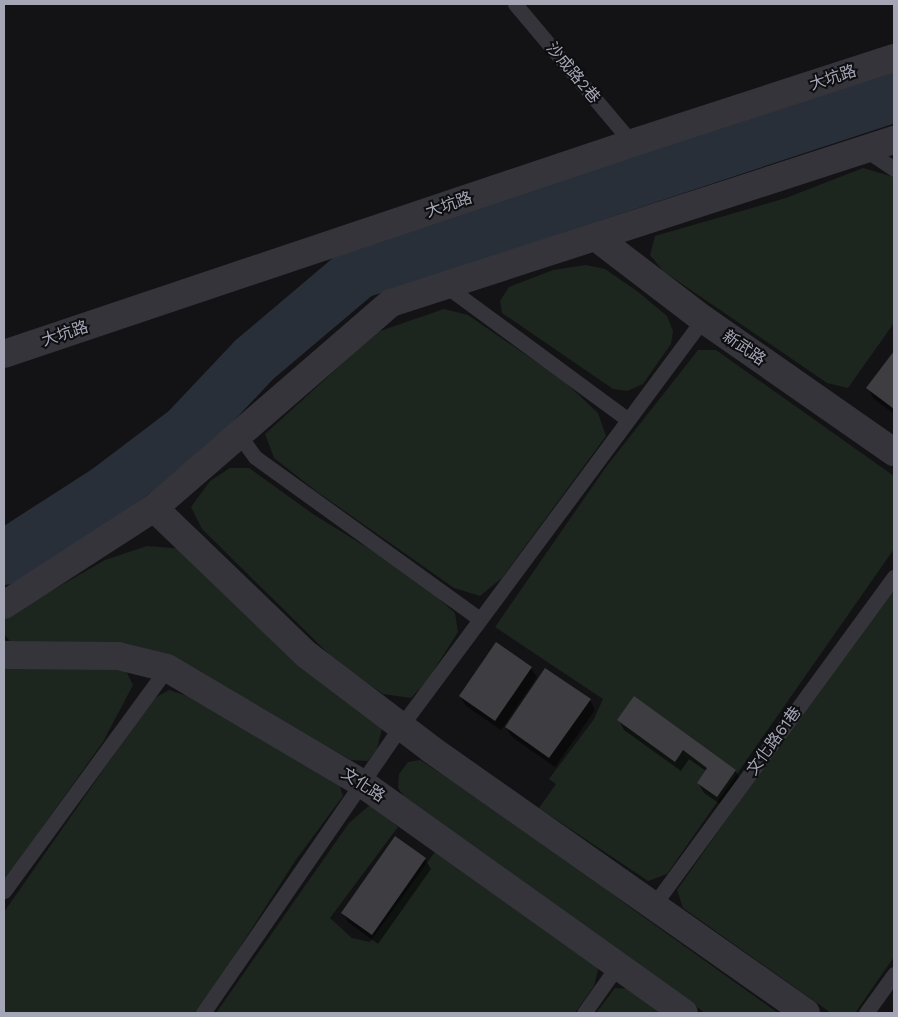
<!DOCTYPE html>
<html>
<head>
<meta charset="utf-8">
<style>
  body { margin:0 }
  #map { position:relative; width:898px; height:1017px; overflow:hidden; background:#131315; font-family:"Work Sans","Noto Sans TC",sans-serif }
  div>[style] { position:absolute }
  .green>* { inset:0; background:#1d251f }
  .shadow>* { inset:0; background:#0007 }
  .river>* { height:54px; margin:-27px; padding:0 27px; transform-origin:27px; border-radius:27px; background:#292f39 }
  .building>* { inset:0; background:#3d3d42 }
  .lane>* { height:15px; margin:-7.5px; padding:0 7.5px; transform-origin:7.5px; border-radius:7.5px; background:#34343a }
  .street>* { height:28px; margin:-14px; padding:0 14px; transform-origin:14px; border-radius:14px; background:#34343a }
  span { translate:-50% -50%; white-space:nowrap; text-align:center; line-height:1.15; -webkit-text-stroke:4px #0e0e10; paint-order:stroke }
  .street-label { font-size:16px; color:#a4a6b6 }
  .frame { position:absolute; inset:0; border:5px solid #a4a6b6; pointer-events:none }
</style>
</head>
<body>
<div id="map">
  <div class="green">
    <div style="clip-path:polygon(863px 168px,894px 177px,894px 323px,848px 388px,827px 383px,663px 271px,650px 255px,655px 236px,786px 198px)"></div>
    <div style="clip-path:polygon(586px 265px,605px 269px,637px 291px,667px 316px,673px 331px,671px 344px,643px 384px,627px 391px,613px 389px,502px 313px,500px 301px,509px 287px,553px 270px)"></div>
    <div style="clip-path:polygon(444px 309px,468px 315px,564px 381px,598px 413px,606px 436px,502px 578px,480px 596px,454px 588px,316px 491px,274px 458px,265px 434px,377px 332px)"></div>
    <div style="clip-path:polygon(698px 350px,716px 350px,894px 476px,894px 549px,667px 874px,648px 881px,539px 808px,556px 784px,549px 779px,594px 719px,603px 699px,495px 627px,606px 467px)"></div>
    <div style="clip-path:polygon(230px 468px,249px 468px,313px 514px,416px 578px,455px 613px,458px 632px,427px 681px,411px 698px,383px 694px,339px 664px,202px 529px,191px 507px,210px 481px)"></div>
    <div style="clip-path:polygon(147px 546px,185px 549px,311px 675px,382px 729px,377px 749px,368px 761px,351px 760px,164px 655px,14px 646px,4px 634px,4px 618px,105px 560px)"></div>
    <div style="clip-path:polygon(894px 591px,894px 957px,855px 1013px,831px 1013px,683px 908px,677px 890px,772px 755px)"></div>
    <div style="clip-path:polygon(123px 665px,133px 685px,103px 742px,4px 881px,4px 669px)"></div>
    <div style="clip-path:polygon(169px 690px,199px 700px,339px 783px,343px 796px,295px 861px,198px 1013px,4px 1013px,4px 912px,153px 699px)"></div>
    <div style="clip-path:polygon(420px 760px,541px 838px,627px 905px,778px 1013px,705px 1013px,405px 798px,398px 788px,399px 774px,408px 762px)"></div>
    <div style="clip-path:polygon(372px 803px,398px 827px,330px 918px,352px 938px,370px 942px,437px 849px,593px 957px,598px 970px,594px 986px,575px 1013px,216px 1013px,349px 823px)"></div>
    <div style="clip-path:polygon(615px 988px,633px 989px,666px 1013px,596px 1013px)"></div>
  </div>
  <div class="shadow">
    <div style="clip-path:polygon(894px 353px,894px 414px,873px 398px,868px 388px)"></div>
    <div style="clip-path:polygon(531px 668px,537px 677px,501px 730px,466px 706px,460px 696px)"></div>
    <div style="clip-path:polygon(635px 698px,736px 771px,741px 781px,723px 806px,704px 793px,698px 783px,706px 771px,689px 759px,681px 771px,624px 730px,619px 720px)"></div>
    <div style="clip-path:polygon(590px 700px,595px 710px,555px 767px,512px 737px,506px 727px)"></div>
    <div style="clip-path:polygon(425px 859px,431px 869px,378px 944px,348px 922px,343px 913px)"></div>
  </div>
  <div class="river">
    <div style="left:4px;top:558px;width:124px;rotate:-32.8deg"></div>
    <div style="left:108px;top:491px;width:98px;rotate:-37.1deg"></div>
    <div style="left:186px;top:432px;width:99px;rotate:-46.6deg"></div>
    <div style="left:254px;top:360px;width:136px;rotate:-40.2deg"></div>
    <div style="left:358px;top:272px;width:564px;rotate:-18.27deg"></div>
  </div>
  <div class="building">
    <div style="clip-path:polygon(894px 351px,894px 409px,866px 388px)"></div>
    <div style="clip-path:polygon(496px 642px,532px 667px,495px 721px,459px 696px)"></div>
    <div style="clip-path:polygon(545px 668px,591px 699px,549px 758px,505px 727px)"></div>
    <div style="clip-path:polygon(634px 696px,736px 770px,717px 797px,697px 783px,707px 768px,683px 750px,675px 762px,617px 720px)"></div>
    <div style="clip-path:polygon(395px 836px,426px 858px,372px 935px,341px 913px)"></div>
  </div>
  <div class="lane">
    <div style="left:515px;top:4px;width:182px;rotate:49.9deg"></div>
    <div style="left:866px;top:150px;width:34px;rotate:34deg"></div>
    <div style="left:446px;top:286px;width:225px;rotate:36.3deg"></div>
    <div style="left:239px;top:435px;width:27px;rotate:54deg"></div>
    <div style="left:255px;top:457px;width:277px;rotate:35.8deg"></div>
    <div style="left:4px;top:891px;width:276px;rotate:-53.8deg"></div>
    <div style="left:653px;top:906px;width:408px;rotate:-53.8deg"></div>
    <div style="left:203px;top:1013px;width:349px;rotate:-55.4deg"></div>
    <div style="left:401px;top:726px;width:507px;rotate:-53.42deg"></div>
    <div style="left:584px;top:1013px;width:59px;rotate:-54.7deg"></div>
    <div style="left:866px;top:1013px;width:48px;rotate:-54.3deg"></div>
  </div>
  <div class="street">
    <div style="left:597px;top:238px;width:133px;rotate:37.4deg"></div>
    <div style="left:703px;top:319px;width:233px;rotate:34.9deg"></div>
    <div style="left:4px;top:354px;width:662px;rotate:-18.57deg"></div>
    <div style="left:632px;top:143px;width:275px;rotate:-18deg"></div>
    <div style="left:154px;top:508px;width:212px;rotate:43.9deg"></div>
    <div style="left:307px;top:655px;width:157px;rotate:37.2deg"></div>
    <div style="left:432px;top:750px;width:457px;rotate:35.1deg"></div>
    <div style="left:4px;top:605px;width:179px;rotate:-32.9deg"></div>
    <div style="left:154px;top:508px;width:313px;rotate:-40.9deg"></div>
    <div style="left:391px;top:303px;width:529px;rotate:-17.96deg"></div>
    <div style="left:4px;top:655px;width:114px;rotate:0.5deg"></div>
    <div style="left:118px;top:656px;width:50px;rotate:13.8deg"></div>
    <div style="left:167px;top:668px;width:228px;rotate:30.6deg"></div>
    <div style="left:363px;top:784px;width:394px;rotate:35.5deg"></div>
  </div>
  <div class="street-label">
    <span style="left:573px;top:73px;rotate:50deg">沙成路2巷</span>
    <span style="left:833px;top:78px;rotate:-18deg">大坑路</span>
    <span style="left:449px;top:205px;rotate:-19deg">大坑路</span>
    <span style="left:65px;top:334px;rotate:-18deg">大坑路</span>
    <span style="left:744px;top:348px;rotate:35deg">新武路</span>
    <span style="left:774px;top:741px;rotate:-54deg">文化路61巷</span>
    <span style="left:363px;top:785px;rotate:33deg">文化路</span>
  </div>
  <div class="frame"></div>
</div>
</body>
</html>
